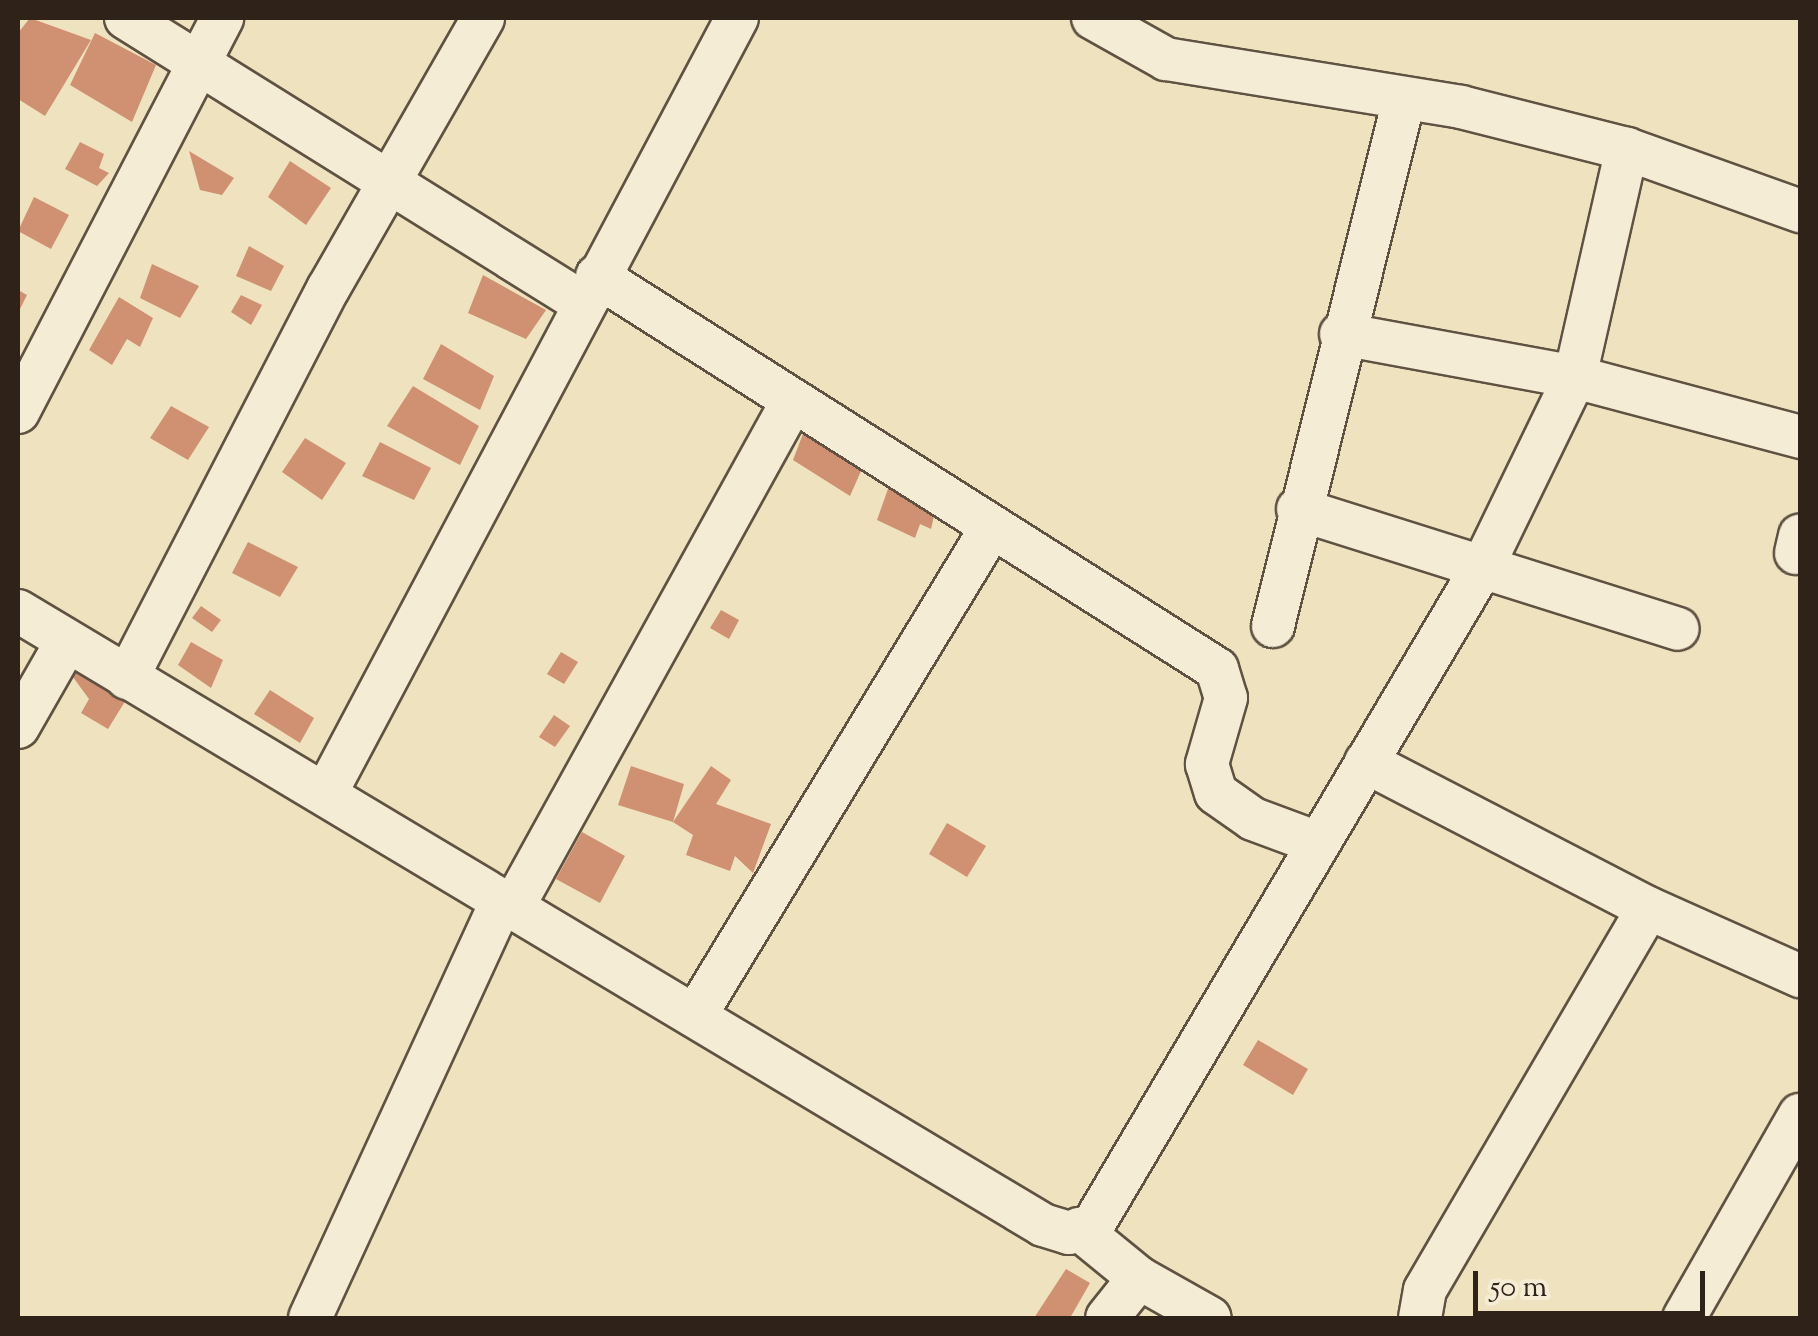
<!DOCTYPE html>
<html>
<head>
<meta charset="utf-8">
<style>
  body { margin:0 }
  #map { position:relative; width:1818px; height:1336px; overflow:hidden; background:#efe2be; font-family:"Sorts Mill Goudy",serif }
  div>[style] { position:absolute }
  .building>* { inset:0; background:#d09172 }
  .roads { filter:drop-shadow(2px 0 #5f5242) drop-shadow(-2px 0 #5f5242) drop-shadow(0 2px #5f5242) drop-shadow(0 -2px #5f5242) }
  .minor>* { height:42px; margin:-21px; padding:0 21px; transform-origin:21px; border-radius:21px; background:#f5ecd5 }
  span { translate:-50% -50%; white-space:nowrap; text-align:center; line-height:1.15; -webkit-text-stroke:10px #f5ecd5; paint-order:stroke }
  .frame { position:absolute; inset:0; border:20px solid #2f2219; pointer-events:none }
  .scale { position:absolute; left:1473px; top:1271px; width:232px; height:45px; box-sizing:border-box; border:5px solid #2f2219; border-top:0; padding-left:12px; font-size:30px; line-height:35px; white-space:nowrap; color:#2f2219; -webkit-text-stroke:8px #f5ecd5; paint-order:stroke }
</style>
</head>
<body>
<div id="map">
  <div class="building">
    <div style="clip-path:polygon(30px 18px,91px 40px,45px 116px,18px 99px,18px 33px)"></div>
    <div style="clip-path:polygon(95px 33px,156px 65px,132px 122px,70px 85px)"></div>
    <div style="clip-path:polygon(80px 142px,104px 154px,99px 168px,109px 173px,97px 186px,65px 169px)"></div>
    <div style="clip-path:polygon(189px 151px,234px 178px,222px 195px,200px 190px)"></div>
    <div style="clip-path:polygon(290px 161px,331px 188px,306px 225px,268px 197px)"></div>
    <div style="clip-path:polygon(34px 197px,69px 215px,51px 249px,18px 231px)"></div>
    <div style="clip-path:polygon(249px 246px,284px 266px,271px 291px,236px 276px)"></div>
    <div style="clip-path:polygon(152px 264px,199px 286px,180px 318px,140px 298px)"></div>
    <div style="clip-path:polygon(483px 275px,546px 310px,526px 339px,468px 313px)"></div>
    <div style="clip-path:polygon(18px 290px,27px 295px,18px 313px)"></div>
    <div style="clip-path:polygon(241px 295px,262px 305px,251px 325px,231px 312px)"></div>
    <div style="clip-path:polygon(119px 297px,153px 318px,140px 347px,127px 339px,112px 365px,89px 350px)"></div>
    <div style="clip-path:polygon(441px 344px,494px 376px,480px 410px,423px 379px)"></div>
    <div style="clip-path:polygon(413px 386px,479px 426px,460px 465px,387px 426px)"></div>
    <div style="clip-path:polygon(171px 406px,209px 427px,188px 460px,150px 438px)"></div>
    <div style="clip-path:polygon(804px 431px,865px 462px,850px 496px,793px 460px)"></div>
    <div style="clip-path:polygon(305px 438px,346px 463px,322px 500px,282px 472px)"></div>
    <div style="clip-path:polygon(380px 442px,431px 468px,414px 500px,362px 476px)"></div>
    <div style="clip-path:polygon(889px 486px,936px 508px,931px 529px,920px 524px,915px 538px,877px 520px)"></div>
    <div style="clip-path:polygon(248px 542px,298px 567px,280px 597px,232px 573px)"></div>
    <div style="clip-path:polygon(201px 606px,221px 620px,212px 632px,192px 618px)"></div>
    <div style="clip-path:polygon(721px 610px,739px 620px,729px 639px,710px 628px)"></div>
    <div style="clip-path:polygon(191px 642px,223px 660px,211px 688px,178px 665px)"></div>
    <div style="clip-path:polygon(561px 652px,578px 662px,564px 684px,547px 674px)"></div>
    <div style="clip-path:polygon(81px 657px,132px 690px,108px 729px,81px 713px,89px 699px,70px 673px)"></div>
    <div style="clip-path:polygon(270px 690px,314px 718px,300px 743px,254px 714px)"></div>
    <div style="clip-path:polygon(554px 715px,570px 726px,555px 747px,539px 737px)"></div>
    <div style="clip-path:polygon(631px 766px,684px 784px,673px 822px,618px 805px)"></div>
    <div style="clip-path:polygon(711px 766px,731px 780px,716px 804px,771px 824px,753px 873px,735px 856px,730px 871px,686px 855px,693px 835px,673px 822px)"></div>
    <div style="clip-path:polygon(947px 823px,986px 846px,967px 877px,929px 854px)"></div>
    <div style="clip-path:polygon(582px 832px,625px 856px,600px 903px,556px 879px)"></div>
    <div style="clip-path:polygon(1258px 1040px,1308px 1069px,1293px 1095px,1243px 1065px)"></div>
    <div style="clip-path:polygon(1066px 1269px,1090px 1283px,1070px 1318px,1034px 1318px)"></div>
  </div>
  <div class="roads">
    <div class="minor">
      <div style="left:126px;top:18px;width:539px;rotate:31.95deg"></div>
      <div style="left:1093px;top:18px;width:84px;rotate:29.3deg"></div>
      <div style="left:1166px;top:59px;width:299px;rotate:9.2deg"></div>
      <div style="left:1461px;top:107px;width:171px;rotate:14.2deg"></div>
      <div style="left:1627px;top:149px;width:184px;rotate:19.7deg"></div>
      <div style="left:597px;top:276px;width:734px;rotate:32.37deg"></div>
      <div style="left:1217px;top:669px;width:30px;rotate:73deg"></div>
      <div style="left:1226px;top:698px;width:69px;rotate:106.1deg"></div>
      <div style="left:1207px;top:764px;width:30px;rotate:73deg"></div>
      <div style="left:1216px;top:793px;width:45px;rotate:35.1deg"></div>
      <div style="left:1253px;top:819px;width:69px;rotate:20.3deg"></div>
      <div style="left:1341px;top:334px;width:238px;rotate:10.4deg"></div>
      <div style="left:1575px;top:377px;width:233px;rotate:14.9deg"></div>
      <div style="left:18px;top:412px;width:444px;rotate:-62.6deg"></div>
      <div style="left:1298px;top:509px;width:398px;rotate:17.5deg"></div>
      <div style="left:1796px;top:553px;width:18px;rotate:-77deg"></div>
      <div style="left:18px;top:611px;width:1195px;rotate:30.92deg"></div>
      <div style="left:1043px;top:1225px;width:27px;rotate:17deg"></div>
      <div style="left:1069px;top:1233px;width:25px;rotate:-18deg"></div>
      <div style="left:1093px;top:1225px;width:768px;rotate:-59.39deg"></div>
      <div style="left:1484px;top:564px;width:208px;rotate:-64.1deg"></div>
      <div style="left:1575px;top:377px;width:234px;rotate:-77.2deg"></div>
      <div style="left:1273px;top:626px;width:543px;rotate:-76.04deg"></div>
      <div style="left:127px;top:678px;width:438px;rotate:-62.7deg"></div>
      <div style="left:328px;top:289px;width:312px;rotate:-60.2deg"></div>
      <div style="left:18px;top:727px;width:97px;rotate:-60.3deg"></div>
      <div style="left:1366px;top:762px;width:318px;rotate:27.4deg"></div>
      <div style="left:1648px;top:908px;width:167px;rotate:24.1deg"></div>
      <div style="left:327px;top:791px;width:875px;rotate:-62.06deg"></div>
      <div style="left:513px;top:907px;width:577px;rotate:-61.08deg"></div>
      <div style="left:695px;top:1016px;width:569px;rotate:-58.74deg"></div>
      <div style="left:1079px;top:1229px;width:77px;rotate:39.2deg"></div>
      <div style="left:1139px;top:1278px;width:51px;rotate:128.7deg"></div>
      <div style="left:1139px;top:1278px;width:81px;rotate:29.4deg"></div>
      <div style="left:310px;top:1318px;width:460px;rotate:-65.3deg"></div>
      <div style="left:1420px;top:1318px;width:28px;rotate:-80deg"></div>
      <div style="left:1425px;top:1290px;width:442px;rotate:-59.7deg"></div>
      <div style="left:1684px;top:1318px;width:234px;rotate:-60.3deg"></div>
    </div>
  </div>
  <div class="frame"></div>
  <div class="scale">50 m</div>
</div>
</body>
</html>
